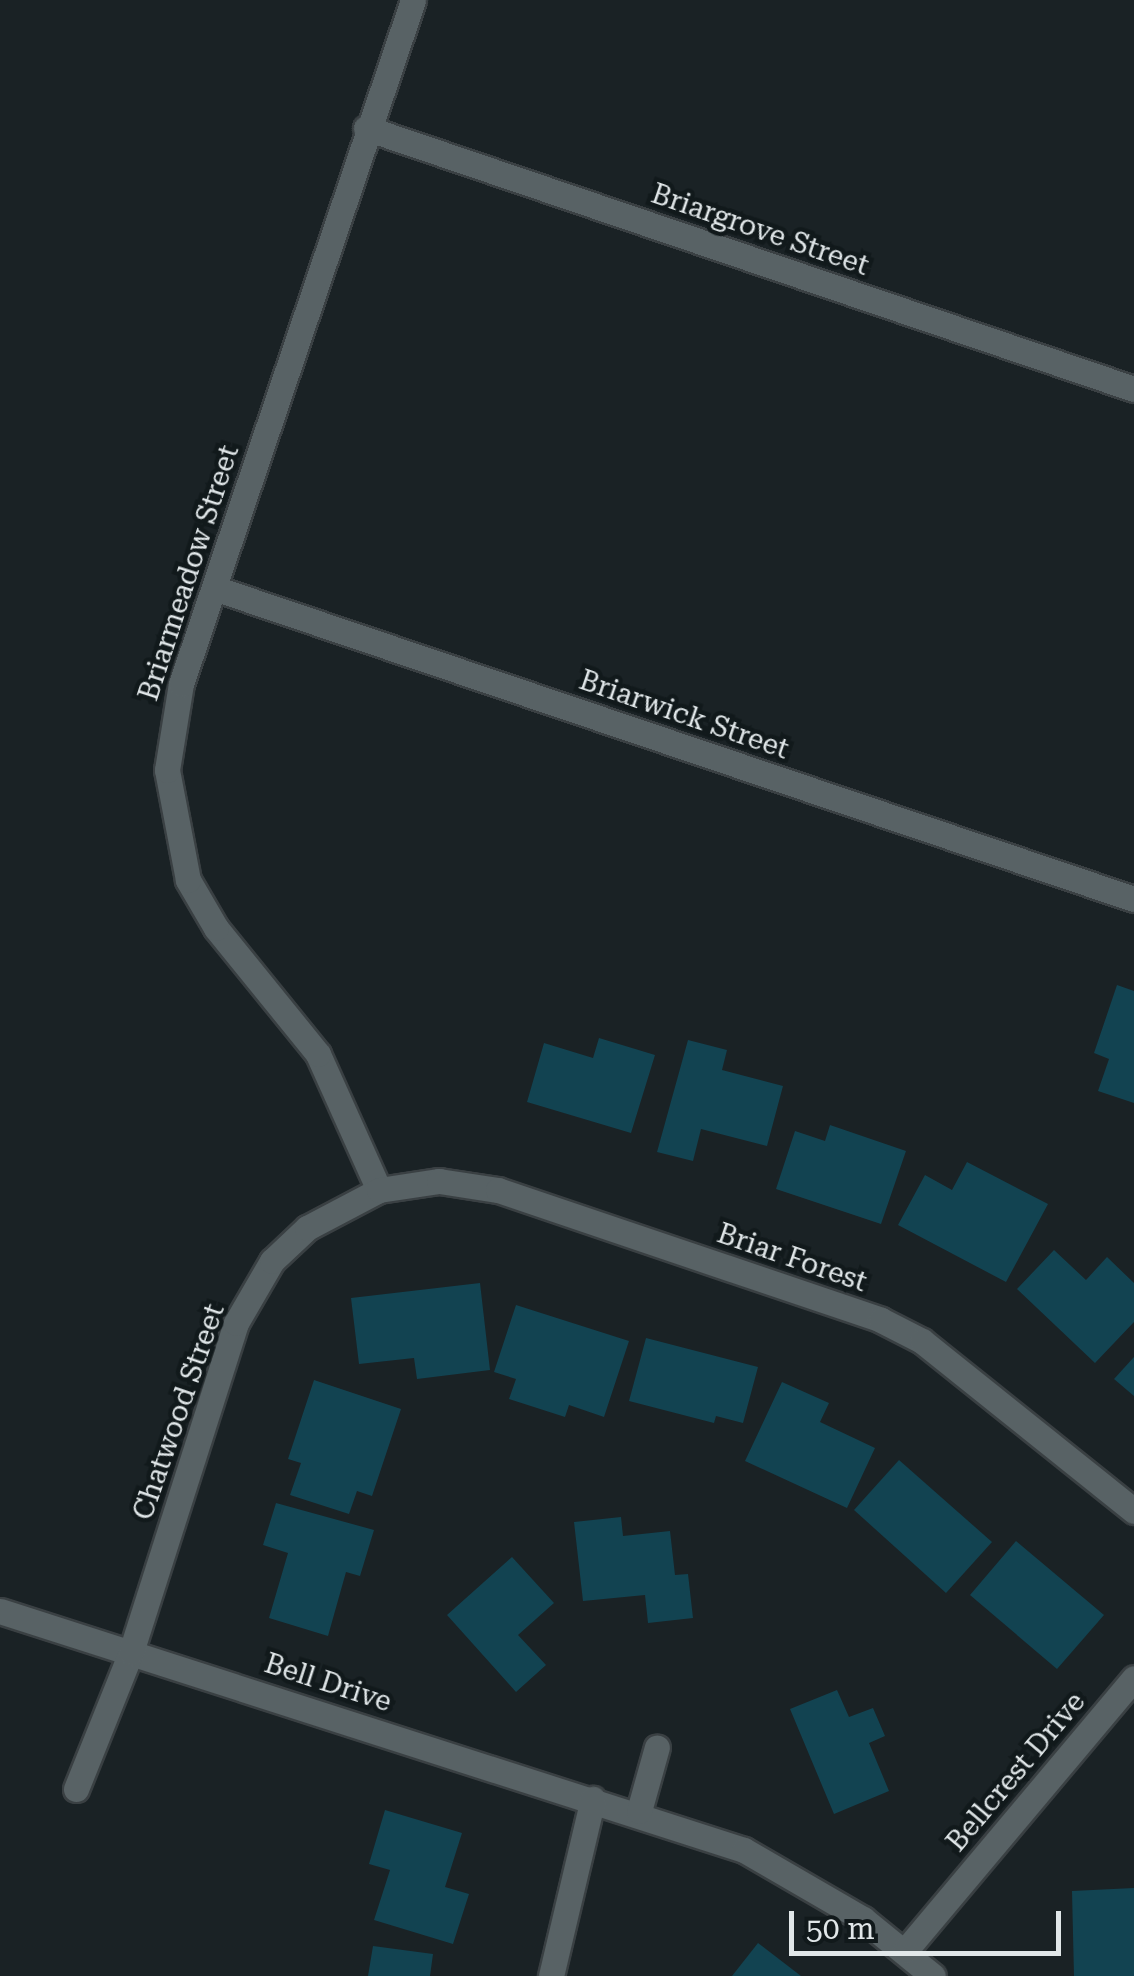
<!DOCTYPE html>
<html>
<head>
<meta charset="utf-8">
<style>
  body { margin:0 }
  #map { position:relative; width:1134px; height:1976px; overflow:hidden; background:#1a2225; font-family:"Roboto Serif",serif }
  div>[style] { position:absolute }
  .building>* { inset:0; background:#124351 }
  .roads { filter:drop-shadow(2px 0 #3a4043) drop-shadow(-2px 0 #3a4043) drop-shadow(0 2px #3a4043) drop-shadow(0 -2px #3a4043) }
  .minor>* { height:25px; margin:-12.5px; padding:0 12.5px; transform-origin:12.5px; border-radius:12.5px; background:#586265 }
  span { translate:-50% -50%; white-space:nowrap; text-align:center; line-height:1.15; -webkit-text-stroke:9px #11191b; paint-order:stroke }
  .street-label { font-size:28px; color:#e1e7e9 }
  .scale { position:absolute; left:789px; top:1911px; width:272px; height:45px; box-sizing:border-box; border:5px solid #e1e7e9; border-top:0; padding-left:12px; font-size:30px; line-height:35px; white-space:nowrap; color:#e1e7e9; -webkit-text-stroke:8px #11191b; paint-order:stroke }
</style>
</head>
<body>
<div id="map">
  <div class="building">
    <div style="clip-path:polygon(1117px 985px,1134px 991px,1134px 1103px,1098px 1091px,1109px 1059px,1094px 1053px)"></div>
    <div style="clip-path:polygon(599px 1038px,655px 1055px,631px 1133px,527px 1102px,544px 1043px,593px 1058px)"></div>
    <div style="clip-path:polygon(688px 1040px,727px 1050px,722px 1070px,783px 1086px,767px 1146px,701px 1129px,693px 1161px,657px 1152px)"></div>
    <div style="clip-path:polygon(830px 1125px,906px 1151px,881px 1224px,776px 1189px,795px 1131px,825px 1141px)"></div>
    <div style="clip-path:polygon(967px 1162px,1048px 1204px,1006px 1282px,898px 1225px,925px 1175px,952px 1190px)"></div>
    <div style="clip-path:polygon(1054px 1250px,1086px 1280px,1107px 1257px,1134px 1283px,1134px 1322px,1095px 1363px,1017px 1289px)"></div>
    <div style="clip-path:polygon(480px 1283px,490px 1370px,417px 1379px,414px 1358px,359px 1364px,351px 1298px)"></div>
    <div style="clip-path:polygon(516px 1305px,629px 1341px,604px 1417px,569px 1405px,565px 1417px,509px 1399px,516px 1379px,494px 1372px)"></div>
    <div style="clip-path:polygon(646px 1338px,758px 1367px,743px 1423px,716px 1416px,714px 1423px,629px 1401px)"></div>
    <div style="clip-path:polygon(1134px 1357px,1134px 1396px,1114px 1379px)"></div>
    <div style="clip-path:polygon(314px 1380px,401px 1409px,372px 1496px,357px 1491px,349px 1514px,290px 1495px,301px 1463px,288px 1459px)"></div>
    <div style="clip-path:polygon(782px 1382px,829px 1403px,820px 1422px,875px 1448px,847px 1508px,745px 1461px)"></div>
    <div style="clip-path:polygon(899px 1460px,992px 1542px,946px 1593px,854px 1510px)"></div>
    <div style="clip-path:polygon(276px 1503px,374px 1530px,360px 1576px,346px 1572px,328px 1636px,269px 1618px,288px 1553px,263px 1545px)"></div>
    <div style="clip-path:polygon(621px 1517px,623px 1536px,670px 1531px,675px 1575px,688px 1574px,693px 1618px,648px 1623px,645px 1595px,583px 1601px,574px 1522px)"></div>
    <div style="clip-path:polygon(1016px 1541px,1104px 1615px,1057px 1669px,970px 1595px)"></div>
    <div style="clip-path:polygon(512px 1557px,554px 1603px,518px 1635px,546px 1665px,516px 1692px,447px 1615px)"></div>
    <div style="clip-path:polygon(837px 1690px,849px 1717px,873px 1708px,885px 1736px,869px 1743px,889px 1791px,834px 1814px,790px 1709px)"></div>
    <div style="clip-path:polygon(385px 1810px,462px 1833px,445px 1887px,469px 1894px,453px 1944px,374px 1920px,390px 1870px,369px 1864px)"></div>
    <div style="clip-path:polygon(1134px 1888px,1134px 1976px,1074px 1976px,1072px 1891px)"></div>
    <div style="clip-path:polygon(758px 1943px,801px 1976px,732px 1976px)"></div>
    <div style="clip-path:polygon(373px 1946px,433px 1954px,430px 1976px,368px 1976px)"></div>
  </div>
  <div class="roads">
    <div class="minor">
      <div style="left:366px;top:128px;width:811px;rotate:18.77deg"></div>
      <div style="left:214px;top:588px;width:971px;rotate:18.68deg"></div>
      <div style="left:379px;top:1190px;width:149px;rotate:-114.2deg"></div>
      <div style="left:318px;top:1054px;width:162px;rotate:-129deg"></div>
      <div style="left:216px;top:928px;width:56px;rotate:-120.3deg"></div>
      <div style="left:188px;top:880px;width:112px;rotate:-100.8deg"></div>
      <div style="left:167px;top:770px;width:87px;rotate:-80.8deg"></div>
      <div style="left:181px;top:684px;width:722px;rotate:-71.26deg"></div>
      <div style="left:0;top:1611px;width:781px;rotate:17.81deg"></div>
      <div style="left:744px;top:1850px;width:138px;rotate:30.1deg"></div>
      <div style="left:863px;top:1919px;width:90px;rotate:39.2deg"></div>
      <div style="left:76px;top:1789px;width:148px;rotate:-68.1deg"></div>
      <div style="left:131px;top:1652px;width:345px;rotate:-72.3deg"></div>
      <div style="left:236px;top:1323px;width:72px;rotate:-59.9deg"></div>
      <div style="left:272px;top:1261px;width:48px;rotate:-43.3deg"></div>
      <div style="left:307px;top:1228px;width:81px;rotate:-27.8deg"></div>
      <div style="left:379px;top:1190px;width:61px;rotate:-8.5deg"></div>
      <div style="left:439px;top:1181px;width:60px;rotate:8.7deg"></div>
      <div style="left:498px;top:1190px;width:404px;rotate:18.7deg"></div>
      <div style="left:881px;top:1320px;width:46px;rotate:27.1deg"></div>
      <div style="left:922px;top:1341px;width:272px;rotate:38.7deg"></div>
      <div style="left:639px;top:1811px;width:66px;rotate:-74.3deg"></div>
      <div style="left:905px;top:1951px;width:356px;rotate:-50deg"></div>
      <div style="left:551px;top:1976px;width:182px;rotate:-76.7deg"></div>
    </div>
  </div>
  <div class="street-label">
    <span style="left:760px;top:230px;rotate:19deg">Briargrove Street</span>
    <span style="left:189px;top:573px;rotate:-72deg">Briarmeadow Street</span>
    <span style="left:684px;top:715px;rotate:19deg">Briarwick Street</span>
    <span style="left:792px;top:1258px;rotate:19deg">Briar Forest</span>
    <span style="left:179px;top:1412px;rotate:-71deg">Chatwood Street</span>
    <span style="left:328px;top:1683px;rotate:18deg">Bell Drive</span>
    <span style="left:1016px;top:1772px;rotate:-50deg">Bellcrest Drive</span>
  </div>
  <div class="scale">50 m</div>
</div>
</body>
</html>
